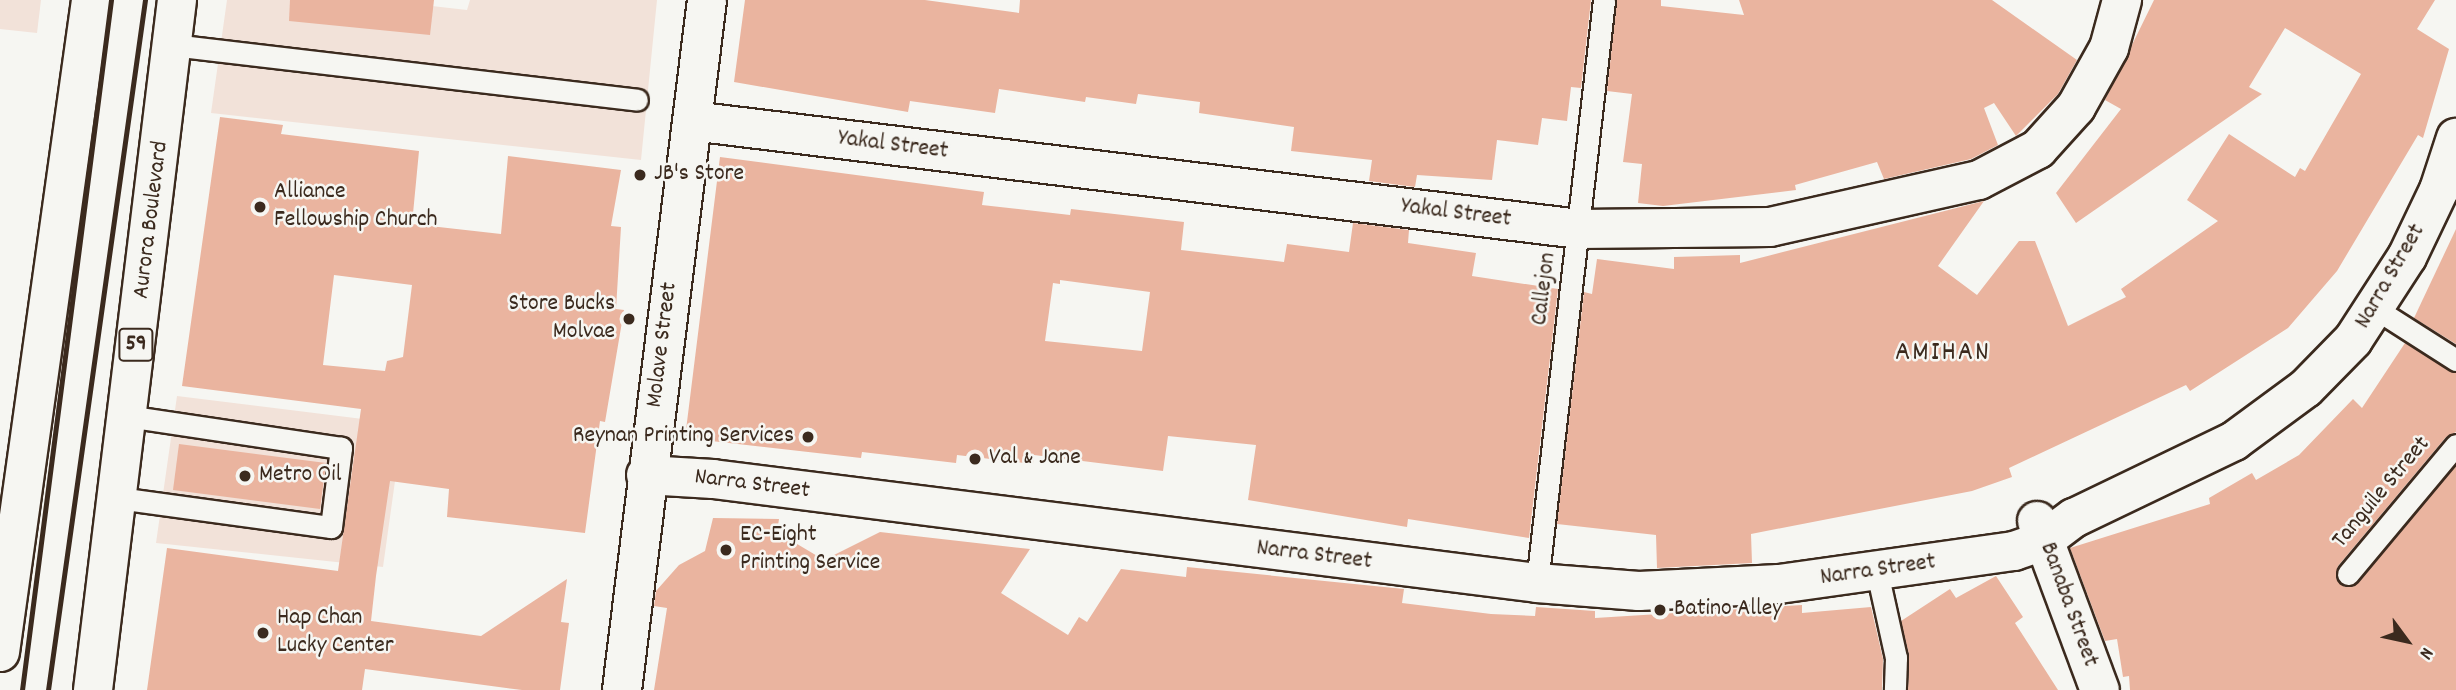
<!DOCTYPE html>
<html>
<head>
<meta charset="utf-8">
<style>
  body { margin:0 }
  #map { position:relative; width:2456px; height:690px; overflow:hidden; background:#f6f6f2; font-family:Dekko,sans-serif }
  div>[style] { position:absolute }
  .built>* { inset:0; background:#f2e2d9 }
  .building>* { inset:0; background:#eab49f }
  .roads { filter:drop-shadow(2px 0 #3b2a1e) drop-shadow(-2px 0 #3b2a1e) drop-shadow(0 2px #3b2a1e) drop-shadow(0 -2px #3b2a1e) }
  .lane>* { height:21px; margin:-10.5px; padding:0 10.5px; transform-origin:10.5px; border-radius:10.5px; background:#f6f6f2 }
  .street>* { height:38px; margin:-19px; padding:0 19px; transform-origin:19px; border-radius:19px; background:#f6f6f2 }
  .secondary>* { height:38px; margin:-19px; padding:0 19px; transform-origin:19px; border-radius:19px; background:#f6f6f2 }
  .primary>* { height:38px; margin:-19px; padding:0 19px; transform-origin:19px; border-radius:19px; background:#f6f6f2 }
  .rail>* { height:5px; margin:-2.5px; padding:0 2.5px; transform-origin:2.5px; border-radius:2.5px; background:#3b2a1e }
  .dots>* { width:19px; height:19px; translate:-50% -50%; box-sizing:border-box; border:4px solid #f6f6f2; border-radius:50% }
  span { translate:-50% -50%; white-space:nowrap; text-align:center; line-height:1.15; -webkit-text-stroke:5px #f6f6f2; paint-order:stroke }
  .shield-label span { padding:2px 5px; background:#f6f6f2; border:2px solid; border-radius:5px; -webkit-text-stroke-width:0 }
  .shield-label { font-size:23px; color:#3b2a1e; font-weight:700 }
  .street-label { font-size:24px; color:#3b2a1e }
  .poi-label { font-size:24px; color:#3b2a1e }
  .left { translate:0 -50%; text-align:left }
  .right { translate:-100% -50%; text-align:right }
  .quarter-label { font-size:28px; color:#3b2a1e; letter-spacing:2px }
  .north { position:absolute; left:2372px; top:606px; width:70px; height:70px; -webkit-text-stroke:5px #f6f6f2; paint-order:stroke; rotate:123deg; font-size:19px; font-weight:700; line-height:28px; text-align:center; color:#3b2a1e }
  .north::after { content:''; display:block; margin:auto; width:24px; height:32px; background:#3b2a1e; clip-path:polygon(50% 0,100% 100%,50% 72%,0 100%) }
</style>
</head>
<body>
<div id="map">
  <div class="built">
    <div style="clip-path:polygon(0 0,41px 0,37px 33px,0 29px)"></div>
    <div style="clip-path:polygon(227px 0,379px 0,467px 10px,470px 0,657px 0,641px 160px,211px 113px)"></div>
    <div style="clip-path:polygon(177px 396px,403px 424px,383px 567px,156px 543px)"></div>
  </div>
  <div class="building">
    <div style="clip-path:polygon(290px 0,434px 0,430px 35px,289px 21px)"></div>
    <div style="clip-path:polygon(745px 0,925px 0,1019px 13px,1020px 0,1591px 0,1581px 88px,1571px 87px,1567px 121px,1542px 118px,1538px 145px,1497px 140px,1492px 180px,1417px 175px,1415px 187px,1369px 181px,1372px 160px,1291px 151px,1294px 127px,1199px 113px,1200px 102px,1138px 94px,1136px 104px,1086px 97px,1085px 102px,999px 89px,995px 113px,910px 101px,908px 112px,734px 82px)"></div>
    <div style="clip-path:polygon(1617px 0,1661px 0,1661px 6px,1744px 15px,1739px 0,1992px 0,2077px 60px,2058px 94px,2016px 136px,1994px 103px,1984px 108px,1998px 145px,1971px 159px,1884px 179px,1877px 162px,1795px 185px,1796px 190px,1663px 206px,1638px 203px,1642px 164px,1623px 162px,1632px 94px,1607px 91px)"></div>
    <div style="clip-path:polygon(2154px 0,2435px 0,2417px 29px,2449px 49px,2423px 138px,2418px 135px,2337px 271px,2288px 328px,2190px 391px,2186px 385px,2009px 468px,2012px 477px,1972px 491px,1751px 534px,1752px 563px,1657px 568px,1656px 535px,1557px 524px,1584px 292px,1592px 294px,1597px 259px,1674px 269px,1674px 257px,1740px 255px,1740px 263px,1984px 201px,1938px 266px,1977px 295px,2019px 241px,2035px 241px,2068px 326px,2126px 297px,2121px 289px,2218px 221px,2187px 200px,2229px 134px,2295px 177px,2300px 168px,2305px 171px,2361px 74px,2285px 28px,2249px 87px,2262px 94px,2076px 223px,2056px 193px,2121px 109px,2105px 100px)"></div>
    <div style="clip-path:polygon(evenodd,220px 117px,283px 125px,281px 134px,419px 151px,412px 224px,501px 234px,508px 156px,621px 170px,611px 226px,621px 227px,616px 309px,624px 310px,605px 422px,600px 421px,585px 533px,447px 517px,449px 489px,390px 481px,376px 576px,371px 621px,481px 636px,567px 579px,561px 622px,569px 623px,560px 690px,522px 690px,365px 669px,362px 690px,147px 690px,167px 548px,338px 571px,361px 409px,182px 386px,220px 117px,334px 275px,412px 285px,403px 357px,387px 361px,385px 371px,323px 365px,334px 275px)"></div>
    <div style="clip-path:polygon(evenodd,720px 157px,984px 192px,982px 205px,1070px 215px,1071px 209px,1184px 222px,1181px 250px,1284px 262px,1287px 244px,1349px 252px,1353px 223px,1409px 230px,1408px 243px,1476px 253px,1472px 276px,1558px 289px,1529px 538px,1408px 519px,1407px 527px,1248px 500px,1256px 445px,1168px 436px,1163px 471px,1034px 455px,1033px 464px,957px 455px,956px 463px,862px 452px,861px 458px,685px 438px,720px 157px,1060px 280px,1150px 292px,1142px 351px,1045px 341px,1053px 283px,1060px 284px,1060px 280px)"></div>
    <div style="clip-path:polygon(2456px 229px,2456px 344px,2414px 318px)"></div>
    <div style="clip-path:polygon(2405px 343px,2456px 373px,2456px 432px,2446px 437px,2338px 566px,2336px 578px,2345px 587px,2358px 583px,2456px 465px,2456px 690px,2130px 690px,2129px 676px,2123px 677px,2117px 639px,2105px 641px,2070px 548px,2210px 504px,2209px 498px,2252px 473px,2256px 480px,2299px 455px,2353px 399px,2362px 408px)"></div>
    <div style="clip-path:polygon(179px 444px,326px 463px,320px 509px,173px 490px)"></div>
    <div style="clip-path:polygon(713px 518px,779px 519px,777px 532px,824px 560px,880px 532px,1030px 549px,1001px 593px,1068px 635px,1079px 617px,1087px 622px,1121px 569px,1186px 577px,1187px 567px,1404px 589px,1402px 603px,1491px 614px,1535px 616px,1536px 607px,1595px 611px,1595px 618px,1802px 605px,1802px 613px,1871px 607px,1883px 659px,1882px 690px,654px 690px,667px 608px,654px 606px,656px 591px,679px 565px,705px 551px)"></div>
    <div style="clip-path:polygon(1996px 576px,2023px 617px,2015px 623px,2058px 690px,1908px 690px,1909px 655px,1901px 621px,1950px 589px,1956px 598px)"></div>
  </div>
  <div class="roads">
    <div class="lane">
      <div style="left:172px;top:45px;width:468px;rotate:6.7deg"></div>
      <div style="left:2376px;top:309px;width:95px;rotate:32.5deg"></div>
      <div style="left:118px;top:498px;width:215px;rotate:7.8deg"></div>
      <div style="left:331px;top:527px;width:80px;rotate:-82.8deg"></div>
      <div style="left:341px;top:448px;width:216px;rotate:-171.5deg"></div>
      <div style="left:1877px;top:572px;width:88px;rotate:77.5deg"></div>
      <div style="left:1896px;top:658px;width:32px;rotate:92deg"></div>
      <div style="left:2348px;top:574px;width:168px;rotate:-50.1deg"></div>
      <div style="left:1537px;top:583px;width:587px;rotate:-83.44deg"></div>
    </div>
    <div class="street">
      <div style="left:692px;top:121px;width:894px;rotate:6.94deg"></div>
      <div style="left:1579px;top:229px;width:191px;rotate:-0.6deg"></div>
      <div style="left:1770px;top:227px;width:214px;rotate:-12.7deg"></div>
      <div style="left:1979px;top:180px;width:67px;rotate:-27.7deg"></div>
      <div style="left:2038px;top:149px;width:57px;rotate:-47.9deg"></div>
      <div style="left:2076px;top:107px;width:68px;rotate:-60.8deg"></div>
      <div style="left:2109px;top:48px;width:50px;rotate:-74.8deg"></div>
      <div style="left:2037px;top:521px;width:180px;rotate:69.6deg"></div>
    </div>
    <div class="secondary">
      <div style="left:646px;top:475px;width:67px;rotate:3.4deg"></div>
      <div style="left:713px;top:479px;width:831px;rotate:7.19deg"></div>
      <div style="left:1537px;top:583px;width:102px;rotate:4.5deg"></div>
      <div style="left:1639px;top:591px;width:140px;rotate:-2.9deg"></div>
      <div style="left:1779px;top:584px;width:237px;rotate:-8deg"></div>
      <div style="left:2014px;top:551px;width:31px;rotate:-19deg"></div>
      <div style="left:2043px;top:541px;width:39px;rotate:-37deg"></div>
      <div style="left:2074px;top:518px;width:178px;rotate:-25.7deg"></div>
      <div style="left:2234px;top:441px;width:89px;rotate:-36.4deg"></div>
      <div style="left:2306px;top:388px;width:67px;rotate:-45.6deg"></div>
      <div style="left:2353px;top:340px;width:99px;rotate:-57deg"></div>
      <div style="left:2407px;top:257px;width:74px;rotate:-64.5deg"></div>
      <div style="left:2439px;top:190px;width:55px;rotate:-71.9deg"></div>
      <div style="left:622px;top:690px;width:695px;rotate:-82.98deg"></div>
    </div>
    <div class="primary">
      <div style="left:0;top:652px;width:658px;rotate:-82.05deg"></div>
      <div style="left:93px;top:690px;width:695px;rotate:-83.06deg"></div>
    </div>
  </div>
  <div class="rail">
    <div style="left:22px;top:690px;width:696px;rotate:-82.65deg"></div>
    <div style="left:48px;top:690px;width:697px;rotate:-82deg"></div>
  </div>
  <div class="dots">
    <div style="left:640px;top:175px;background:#3b2a1e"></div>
    <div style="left:260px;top:207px;background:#3b2a1e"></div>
    <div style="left:629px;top:319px;background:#3b2a1e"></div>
    <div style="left:808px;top:437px;background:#3b2a1e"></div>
    <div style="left:975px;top:459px;background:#3b2a1e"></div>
    <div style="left:245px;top:476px;background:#3b2a1e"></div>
    <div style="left:726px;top:550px;background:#3b2a1e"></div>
    <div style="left:1660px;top:610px;background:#3b2a1e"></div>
    <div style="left:263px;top:633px;background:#3b2a1e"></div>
  </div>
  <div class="shield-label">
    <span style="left:136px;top:345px">59</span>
  </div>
  <div class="street-label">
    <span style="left:893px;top:146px;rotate:7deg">Yakal Street</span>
    <span style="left:1456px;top:214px;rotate:7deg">Yakal Street</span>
    <span style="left:152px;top:220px;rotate:-83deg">Aurora Boulevard</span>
    <span style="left:2391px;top:277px;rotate:-60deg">Narra Street</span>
    <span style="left:1545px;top:289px;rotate:-83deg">Callejon</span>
    <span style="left:663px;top:345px;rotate:-83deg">Molave Street</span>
    <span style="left:752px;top:485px;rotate:7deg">Narra Street</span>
    <span style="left:2382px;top:493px;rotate:-50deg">Tanguile Street</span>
    <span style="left:1314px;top:556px;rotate:7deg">Narra Street</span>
    <span style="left:1878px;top:571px;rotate:-8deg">Narra Street</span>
    <span style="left:2068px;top:605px;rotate:70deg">Banaba Street</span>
  </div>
  <div class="poi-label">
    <span class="left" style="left:654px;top:175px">JB's Store</span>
    <span class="left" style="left:274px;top:207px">Alliance<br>Fellowship Church</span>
    <span class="right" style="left:615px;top:319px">Store Bucks<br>Molvae</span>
    <span class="right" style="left:794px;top:437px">Reynan Printing Services</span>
    <span class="left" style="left:989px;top:459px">Val &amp; Jane</span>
    <span class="left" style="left:259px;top:476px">Metro Oil</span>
    <span class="left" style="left:740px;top:550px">EC-Eight<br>Printing Service</span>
    <span class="left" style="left:1674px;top:610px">Batino Alley</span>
    <span class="left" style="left:277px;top:633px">Hap Chan<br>Lucky Center</span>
  </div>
  <div class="quarter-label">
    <span style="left:1943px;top:354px">AMIHAN</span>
  </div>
  <div class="north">N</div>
</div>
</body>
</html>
